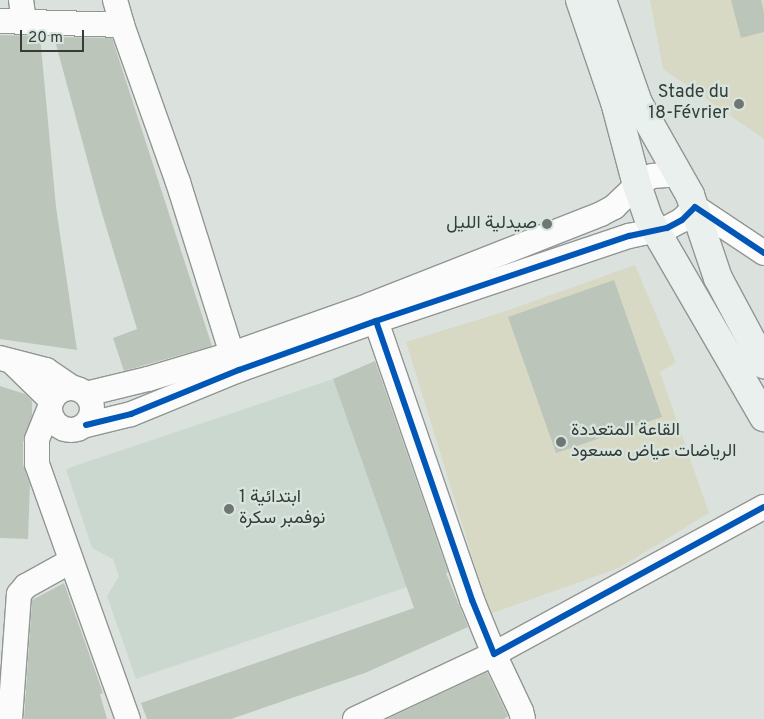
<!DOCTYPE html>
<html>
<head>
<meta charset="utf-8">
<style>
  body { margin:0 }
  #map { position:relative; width:764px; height:719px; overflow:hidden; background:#dbe2de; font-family:Overpass,Vazirmatn,sans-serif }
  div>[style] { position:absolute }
  .built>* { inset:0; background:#cbd8d0 }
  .green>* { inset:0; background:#d7d9c4 }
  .building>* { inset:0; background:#bcc5ba }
  .roads { filter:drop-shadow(1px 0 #919693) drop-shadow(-1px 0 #919693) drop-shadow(0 1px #919693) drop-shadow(0 -1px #919693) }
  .street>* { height:24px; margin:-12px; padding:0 12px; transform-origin:12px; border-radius:12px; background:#fafbfa }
  .street>.ring { margin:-12px; padding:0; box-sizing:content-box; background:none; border:24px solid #fafbfa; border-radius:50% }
  .secondary>* { height:28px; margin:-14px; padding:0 14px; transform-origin:14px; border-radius:14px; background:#eaf0ee }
  .cycleway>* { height:6px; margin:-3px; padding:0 3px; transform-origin:3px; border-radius:3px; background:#0057b8 }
  .dots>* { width:14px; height:14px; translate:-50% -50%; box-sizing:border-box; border:2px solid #d8e5de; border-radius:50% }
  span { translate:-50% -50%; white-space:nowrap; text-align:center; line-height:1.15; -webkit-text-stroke:4.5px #d8e5de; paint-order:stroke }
  .poi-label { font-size:18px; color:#373c39 }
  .right { translate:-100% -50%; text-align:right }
  .left { translate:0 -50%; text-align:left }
  .scale { position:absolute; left:20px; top:30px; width:64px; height:22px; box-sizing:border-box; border:2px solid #373c39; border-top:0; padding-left:6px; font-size:15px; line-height:18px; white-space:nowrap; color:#373c39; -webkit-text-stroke:4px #d8e5de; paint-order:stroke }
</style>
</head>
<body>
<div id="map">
  <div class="built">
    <div style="clip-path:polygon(333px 379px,407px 587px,136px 679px,107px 596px,119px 576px,113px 559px,92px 548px,66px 469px)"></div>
  </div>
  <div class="green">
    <div style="clip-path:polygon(650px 0,764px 0,764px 139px,663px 69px)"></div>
    <div style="clip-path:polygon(635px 265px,676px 362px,660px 372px,709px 513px,619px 568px,490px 614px,406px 342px,506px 311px)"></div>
  </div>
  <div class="building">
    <div style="clip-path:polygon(731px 0,761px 0,764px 13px,764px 32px,741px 38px)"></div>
    <div style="clip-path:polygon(0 35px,40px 36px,56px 207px,77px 350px,0 339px)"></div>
    <div style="clip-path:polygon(54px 37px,112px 38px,212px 346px,124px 371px,113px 338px,137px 329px,101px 210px)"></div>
    <div style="clip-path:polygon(614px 280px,662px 417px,556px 453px,508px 317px)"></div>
    <div style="clip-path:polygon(375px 361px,448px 572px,446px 573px,468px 627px,365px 673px,231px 719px,147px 719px,141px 703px,414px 608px,333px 379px)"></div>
    <div style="clip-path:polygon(0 386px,25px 394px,32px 401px,32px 416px,23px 440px,23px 464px,30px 485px,28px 539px,0 538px)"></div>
    <div style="clip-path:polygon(64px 583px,103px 693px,100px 694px,107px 719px,24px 719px,32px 600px)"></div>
    <div style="clip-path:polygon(487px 672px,508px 716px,504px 719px,387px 719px)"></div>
  </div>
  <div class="roads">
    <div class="street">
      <div style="left:21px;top:0;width:22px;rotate:82deg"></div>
      <div style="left:115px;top:0;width:26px;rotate:74deg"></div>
      <div style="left:122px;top:25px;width:167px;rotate:70.4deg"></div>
      <div style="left:178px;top:182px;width:180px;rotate:72.6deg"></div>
      <div style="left:0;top:21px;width:122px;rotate:1.9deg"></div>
      <div style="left:376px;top:321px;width:295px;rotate:71deg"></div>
      <div style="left:472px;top:600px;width:58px;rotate:67.8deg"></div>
      <div style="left:494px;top:654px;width:307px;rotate:-28.6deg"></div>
      <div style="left:0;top:358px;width:48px;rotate:14.6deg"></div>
      <div style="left:46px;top:370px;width:32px;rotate:34deg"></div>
      <div style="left:13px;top:363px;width:54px;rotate:44.3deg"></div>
      <div class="ring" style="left:50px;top:388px;width:18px;height:18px"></div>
      <div style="left:86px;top:394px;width:64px;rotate:-13.6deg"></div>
      <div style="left:148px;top:379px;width:88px;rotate:-16.6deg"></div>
      <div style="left:232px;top:354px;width:146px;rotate:-19.5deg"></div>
      <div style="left:370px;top:305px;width:248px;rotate:-21.5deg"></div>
      <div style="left:601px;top:214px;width:15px;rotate:-28deg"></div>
      <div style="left:614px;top:207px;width:32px;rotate:-44deg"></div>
      <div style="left:637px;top:185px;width:17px;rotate:-31deg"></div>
      <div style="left:652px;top:176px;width:26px;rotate:-4deg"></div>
      <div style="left:50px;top:407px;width:35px;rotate:112deg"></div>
      <div style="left:37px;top:440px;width:24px;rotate:90deg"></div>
      <div style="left:37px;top:464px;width:271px;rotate:70.4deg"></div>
      <div style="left:86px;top:425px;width:46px;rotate:-13.7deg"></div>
      <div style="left:131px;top:414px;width:117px;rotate:-22.2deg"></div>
      <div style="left:239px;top:370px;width:145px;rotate:-19.7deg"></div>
      <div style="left:376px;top:321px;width:267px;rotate:-18.6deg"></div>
      <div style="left:629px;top:236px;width:39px;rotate:-12deg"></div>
      <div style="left:667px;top:228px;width:17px;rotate:-28deg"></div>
      <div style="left:682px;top:220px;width:18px;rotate:-45deg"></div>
      <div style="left:695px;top:207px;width:83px;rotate:33.7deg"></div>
      <div style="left:10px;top:719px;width:125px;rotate:-85.9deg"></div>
      <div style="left:19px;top:594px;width:11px;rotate:-49deg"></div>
      <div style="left:26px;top:586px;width:51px;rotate:-29.1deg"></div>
      <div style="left:355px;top:719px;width:153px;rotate:-25.1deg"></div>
      <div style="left:494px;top:654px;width:63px;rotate:64.7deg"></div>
      <div style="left:521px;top:711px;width:8px;rotate:76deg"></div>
    </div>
    <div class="secondary">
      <div style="left:580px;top:0;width:108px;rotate:71.1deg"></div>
      <div style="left:615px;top:102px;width:86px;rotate:75.2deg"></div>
      <div style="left:637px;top:185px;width:36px;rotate:71deg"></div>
      <div style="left:649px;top:219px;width:229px;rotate:59.9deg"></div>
      <div style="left:602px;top:0;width:109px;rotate:70.7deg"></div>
      <div style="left:638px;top:103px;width:106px;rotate:60.5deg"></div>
      <div style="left:690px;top:195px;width:88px;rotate:71.4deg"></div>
      <div style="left:718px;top:278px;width:98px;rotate:61.9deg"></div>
    </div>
  </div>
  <div class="cycleway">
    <div style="left:376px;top:321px;width:295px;rotate:71deg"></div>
    <div style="left:472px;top:600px;width:58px;rotate:67.8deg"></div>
    <div style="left:494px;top:654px;width:307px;rotate:-28.6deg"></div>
    <div style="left:86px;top:425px;width:46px;rotate:-13.7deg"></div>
    <div style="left:131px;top:414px;width:117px;rotate:-22.2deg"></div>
    <div style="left:239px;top:370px;width:145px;rotate:-19.7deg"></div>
    <div style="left:376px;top:321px;width:267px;rotate:-18.6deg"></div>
    <div style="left:629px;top:236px;width:39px;rotate:-12deg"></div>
    <div style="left:667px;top:228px;width:17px;rotate:-28deg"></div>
    <div style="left:682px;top:220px;width:18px;rotate:-45deg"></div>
    <div style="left:695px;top:207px;width:83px;rotate:33.7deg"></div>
  </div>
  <div class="dots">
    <div style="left:739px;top:104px;background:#707673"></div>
    <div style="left:547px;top:224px;background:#707673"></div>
    <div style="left:561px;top:442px;background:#707673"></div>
    <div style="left:229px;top:509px;background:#707673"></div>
  </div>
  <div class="poi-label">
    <span class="right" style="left:729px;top:104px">Stade du<br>18-Février</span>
    <span class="right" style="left:537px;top:224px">صيدلية الليل</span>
    <span class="left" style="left:571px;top:442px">القاعة المتعددة<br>الرياضات عياض مسعود</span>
    <span class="left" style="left:239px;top:509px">ابتدائية 1<br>نوفمبر سكرة</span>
  </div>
  <div class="scale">20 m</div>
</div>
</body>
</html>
